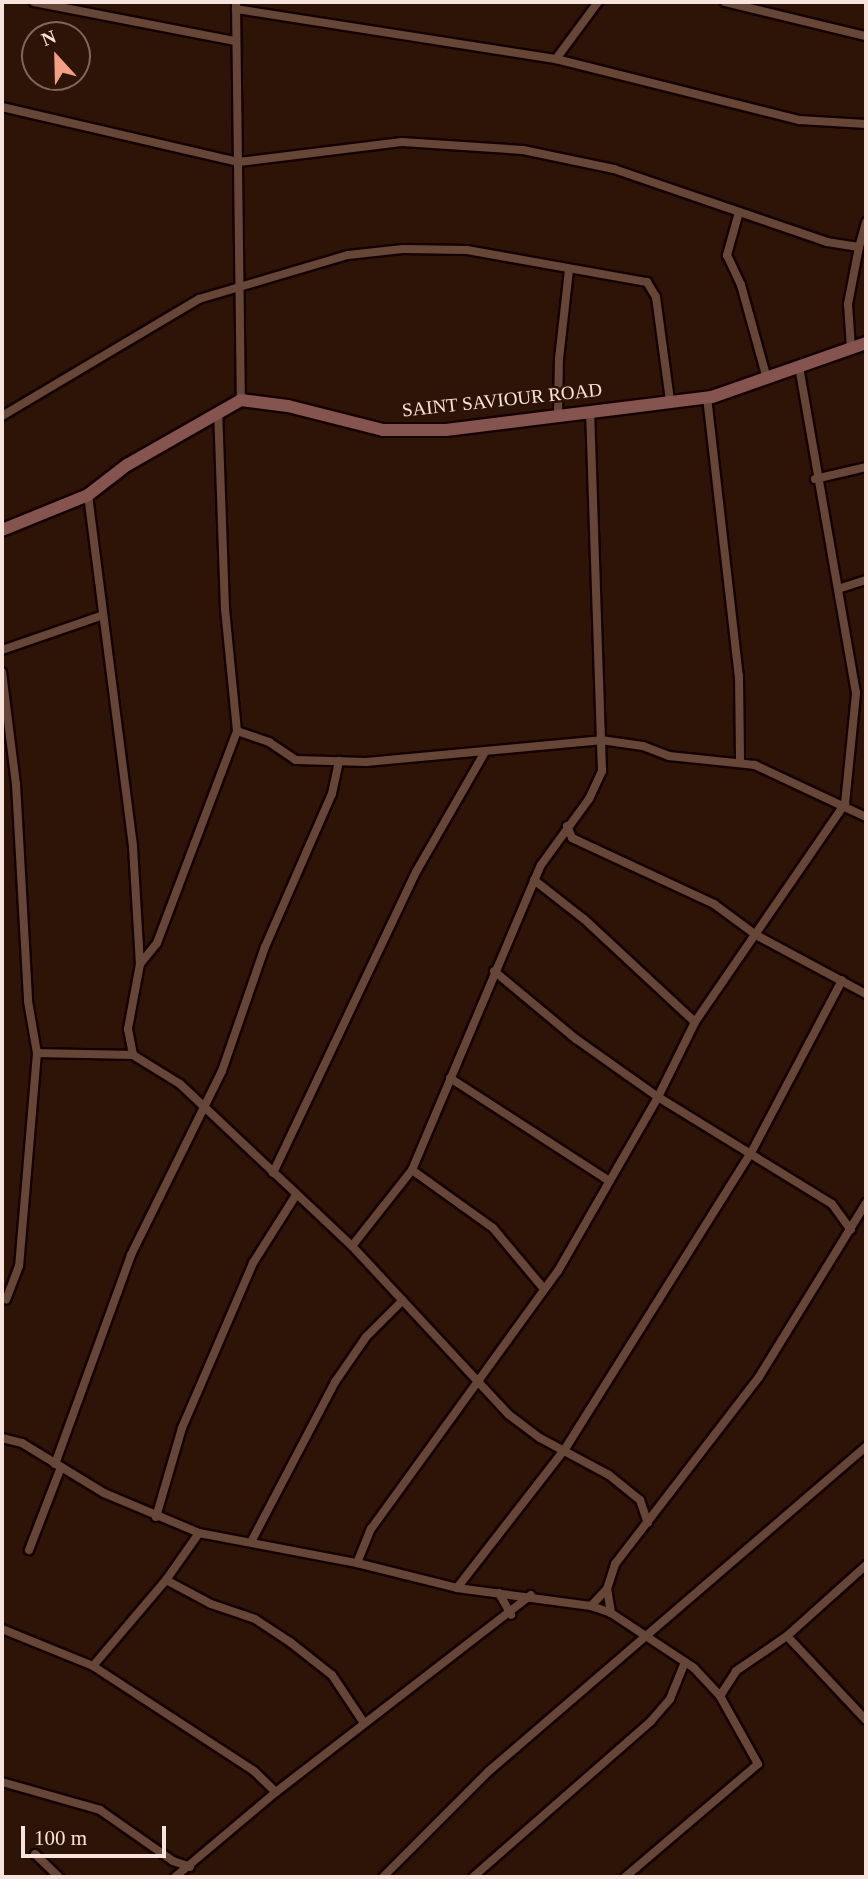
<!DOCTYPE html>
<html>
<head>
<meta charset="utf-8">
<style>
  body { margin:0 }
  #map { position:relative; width:868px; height:1879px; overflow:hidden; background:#2e1407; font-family:"Times New Roman",serif }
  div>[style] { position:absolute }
  .roads { filter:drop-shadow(2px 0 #150100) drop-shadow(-2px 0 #150100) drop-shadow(0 2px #150100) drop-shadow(0 -2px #150100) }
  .street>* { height:8px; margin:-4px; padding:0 4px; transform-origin:4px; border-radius:4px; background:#654637 }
  .secondary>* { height:12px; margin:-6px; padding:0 6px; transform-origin:6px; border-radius:6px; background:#85544e }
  span { translate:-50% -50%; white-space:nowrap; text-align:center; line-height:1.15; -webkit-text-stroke:5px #2e1407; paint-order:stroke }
  .street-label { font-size:19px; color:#f8e4dc }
  .frame { position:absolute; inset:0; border:4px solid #f8e4dc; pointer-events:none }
  .north { position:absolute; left:21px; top:21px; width:70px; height:70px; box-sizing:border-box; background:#2e1407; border:2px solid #7f675c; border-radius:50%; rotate:338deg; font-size:19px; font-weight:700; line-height:28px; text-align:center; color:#f8e4dc }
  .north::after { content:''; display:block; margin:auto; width:24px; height:32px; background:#f39f85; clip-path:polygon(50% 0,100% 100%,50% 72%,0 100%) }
  .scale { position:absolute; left:21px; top:1826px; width:145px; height:32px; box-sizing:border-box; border:4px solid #f8e4dc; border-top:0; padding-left:9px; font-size:21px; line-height:24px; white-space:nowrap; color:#f8e4dc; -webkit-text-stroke:5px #2e1407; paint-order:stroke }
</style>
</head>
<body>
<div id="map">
  <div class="roads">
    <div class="street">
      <div style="left:34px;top:2px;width:205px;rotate:11deg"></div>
      <div style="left:236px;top:2px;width:398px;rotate:89.3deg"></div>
      <div style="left:725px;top:2px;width:145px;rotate:13.6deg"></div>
      <div style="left:236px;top:9px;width:324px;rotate:8.9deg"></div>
      <div style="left:556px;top:59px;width:251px;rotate:14.1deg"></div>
      <div style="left:799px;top:120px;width:67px;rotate:3.4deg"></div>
      <div style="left:556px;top:59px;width:71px;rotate:-53.6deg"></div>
      <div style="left:2px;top:107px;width:243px;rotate:13.1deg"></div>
      <div style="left:239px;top:162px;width:164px;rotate:-7deg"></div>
      <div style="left:402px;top:142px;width:121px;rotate:3.8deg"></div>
      <div style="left:523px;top:150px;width:93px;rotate:11.8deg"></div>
      <div style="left:614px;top:169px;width:225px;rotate:18.9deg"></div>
      <div style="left:827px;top:242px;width:32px;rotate:9deg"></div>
      <div style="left:859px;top:247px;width:58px;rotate:100.9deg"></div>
      <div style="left:848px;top:304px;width:44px;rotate:86.1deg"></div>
      <div style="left:739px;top:212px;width:45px;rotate:105.6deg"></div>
      <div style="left:727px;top:255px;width:33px;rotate:65deg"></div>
      <div style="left:741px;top:285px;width:98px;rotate:74.5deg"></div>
      <div style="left:859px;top:247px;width:26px;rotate:-74deg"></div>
      <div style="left:707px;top:397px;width:281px;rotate:83.5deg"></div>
      <div style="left:739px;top:676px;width:86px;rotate:89.3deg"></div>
      <div style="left:558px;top:414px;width:55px;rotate:-89deg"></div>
      <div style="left:559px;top:359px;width:90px;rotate:-83.6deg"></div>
      <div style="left:2px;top:416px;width:229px;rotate:-30.7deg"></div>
      <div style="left:199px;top:299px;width:155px;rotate:-16.5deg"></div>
      <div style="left:348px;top:255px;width:55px;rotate:-6.2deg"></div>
      <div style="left:403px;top:249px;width:64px;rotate:0.9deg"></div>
      <div style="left:467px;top:250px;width:183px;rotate:10.1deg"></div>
      <div style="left:647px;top:282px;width:17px;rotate:59deg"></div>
      <div style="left:656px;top:297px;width:105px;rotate:82.3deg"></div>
      <div style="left:815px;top:479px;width:52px;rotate:-13.2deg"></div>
      <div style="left:88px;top:495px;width:355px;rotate:82.7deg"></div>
      <div style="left:133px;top:847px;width:117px;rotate:86.6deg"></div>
      <div style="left:140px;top:964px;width:66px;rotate:100.5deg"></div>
      <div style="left:128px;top:1029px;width:26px;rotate:79deg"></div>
      <div style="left:133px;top:1055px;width:55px;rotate:31.7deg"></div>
      <div style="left:180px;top:1084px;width:236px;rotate:43.3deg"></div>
      <div style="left:352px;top:1246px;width:229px;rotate:47.1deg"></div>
      <div style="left:508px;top:1414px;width:40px;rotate:37deg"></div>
      <div style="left:540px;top:1438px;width:78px;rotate:28.2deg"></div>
      <div style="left:609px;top:1475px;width:40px;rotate:39deg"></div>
      <div style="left:640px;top:1500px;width:24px;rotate:71deg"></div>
      <div style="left:841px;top:588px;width:26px;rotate:-18deg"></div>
      <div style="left:2px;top:650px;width:105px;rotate:-19deg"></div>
      <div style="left:2px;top:672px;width:113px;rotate:82.9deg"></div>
      <div style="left:16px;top:784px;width:217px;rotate:86.8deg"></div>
      <div style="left:28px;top:1001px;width:53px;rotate:80.2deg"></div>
      <div style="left:37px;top:1053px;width:214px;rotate:94.8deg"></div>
      <div style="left:19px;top:1266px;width:36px;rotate:111deg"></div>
      <div style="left:237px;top:731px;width:34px;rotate:19deg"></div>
      <div style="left:269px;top:742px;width:32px;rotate:34deg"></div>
      <div style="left:296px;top:760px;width:70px;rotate:1.6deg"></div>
      <div style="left:366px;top:762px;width:236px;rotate:-5.3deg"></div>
      <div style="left:601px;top:740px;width:42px;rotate:8.1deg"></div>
      <div style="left:643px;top:746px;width:28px;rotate:21deg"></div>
      <div style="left:669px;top:756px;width:86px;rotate:6deg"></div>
      <div style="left:755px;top:765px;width:123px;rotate:25.1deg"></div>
      <div style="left:567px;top:826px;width:13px;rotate:67deg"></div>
      <div style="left:572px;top:838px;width:157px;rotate:24.9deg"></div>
      <div style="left:714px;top:904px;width:52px;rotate:36.4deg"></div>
      <div style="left:756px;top:935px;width:125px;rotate:28.2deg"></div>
      <div style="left:534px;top:880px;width:63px;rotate:38deg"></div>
      <div style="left:584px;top:919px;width:151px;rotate:42.9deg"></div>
      <div style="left:140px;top:964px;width:27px;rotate:-51deg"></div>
      <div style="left:157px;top:943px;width:227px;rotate:-69.3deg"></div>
      <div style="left:237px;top:731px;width:123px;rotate:-95.6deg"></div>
      <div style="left:225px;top:609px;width:196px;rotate:-92deg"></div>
      <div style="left:494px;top:971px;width:107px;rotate:39.7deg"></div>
      <div style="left:576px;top:1039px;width:100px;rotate:35.3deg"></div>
      <div style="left:658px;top:1097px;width:204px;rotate:31.6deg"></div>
      <div style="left:832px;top:1204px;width:32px;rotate:54deg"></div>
      <div style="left:37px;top:1053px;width:96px;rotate:1.2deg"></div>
      <div style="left:450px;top:1078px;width:189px;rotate:32.9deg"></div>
      <div style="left:412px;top:1170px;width:100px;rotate:35.6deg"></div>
      <div style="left:493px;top:1228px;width:80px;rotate:50.1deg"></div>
      <div style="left:273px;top:1173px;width:333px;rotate:-64.6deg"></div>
      <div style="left:416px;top:872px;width:138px;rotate:-60.1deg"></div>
      <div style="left:352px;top:1246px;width:97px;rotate:-51.7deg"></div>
      <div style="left:412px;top:1170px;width:331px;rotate:-67.1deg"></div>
      <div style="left:541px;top:865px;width:82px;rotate:-54deg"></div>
      <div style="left:589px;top:799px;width:31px;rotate:-65deg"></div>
      <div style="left:602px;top:771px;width:360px;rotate:-91.9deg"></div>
      <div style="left:2px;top:1438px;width:21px;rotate:14deg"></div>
      <div style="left:22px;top:1443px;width:96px;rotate:31.4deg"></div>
      <div style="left:104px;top:1493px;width:103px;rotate:22.8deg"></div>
      <div style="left:199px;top:1533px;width:161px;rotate:10.8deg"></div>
      <div style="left:357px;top:1563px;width:103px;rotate:14deg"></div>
      <div style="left:457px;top:1588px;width:135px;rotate:7.7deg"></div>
      <div style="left:591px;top:1606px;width:21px;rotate:19deg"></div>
      <div style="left:611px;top:1613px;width:100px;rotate:33.5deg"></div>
      <div style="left:694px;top:1668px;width:38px;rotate:47deg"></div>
      <div style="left:720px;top:1696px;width:78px;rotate:60.8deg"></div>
      <div style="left:758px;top:1764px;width:175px;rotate:139.6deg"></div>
      <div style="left:55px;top:1464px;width:222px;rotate:-70deg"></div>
      <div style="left:131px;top:1255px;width:205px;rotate:-63.7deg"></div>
      <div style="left:222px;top:1071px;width:131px;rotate:-70.9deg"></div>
      <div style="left:265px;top:947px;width:167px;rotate:-66.4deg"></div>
      <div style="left:332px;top:794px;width:34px;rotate:-78deg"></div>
      <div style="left:156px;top:1517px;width:93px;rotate:-73.7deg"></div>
      <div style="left:182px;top:1428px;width:180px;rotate:-66.7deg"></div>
      <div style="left:253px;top:1263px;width:80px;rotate:-57.7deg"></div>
      <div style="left:251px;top:1542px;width:181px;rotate:-62.3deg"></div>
      <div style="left:335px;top:1382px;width:55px;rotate:-55.4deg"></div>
      <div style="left:366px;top:1337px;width:52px;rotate:-45deg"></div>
      <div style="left:29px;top:1550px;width:89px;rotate:-68.9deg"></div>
      <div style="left:357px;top:1563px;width:37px;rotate:-68deg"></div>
      <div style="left:371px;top:1529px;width:319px;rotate:-54.1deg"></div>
      <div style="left:558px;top:1271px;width:201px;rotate:-60.1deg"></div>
      <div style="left:658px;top:1097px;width:84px;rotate:-63.7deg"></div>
      <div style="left:695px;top:1022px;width:265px;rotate:-55.5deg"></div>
      <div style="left:845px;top:804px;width:112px;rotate:-84.3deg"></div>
      <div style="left:856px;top:693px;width:330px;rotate:-99.9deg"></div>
      <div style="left:166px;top:1580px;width:51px;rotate:28.1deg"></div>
      <div style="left:211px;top:1604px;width:46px;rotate:18.8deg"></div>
      <div style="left:255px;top:1619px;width:42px;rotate:33.3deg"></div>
      <div style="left:290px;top:1642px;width:53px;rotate:38.2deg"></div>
      <div style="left:332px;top:1675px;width:58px;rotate:56.3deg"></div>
      <div style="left:457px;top:1588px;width:176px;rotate:-52.2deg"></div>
      <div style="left:565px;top:1449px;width:352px;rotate:-57.9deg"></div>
      <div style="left:752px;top:1151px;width:193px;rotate:-62.2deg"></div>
      <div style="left:499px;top:1593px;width:25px;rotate:61deg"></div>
      <div style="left:591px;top:1606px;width:23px;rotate:-47deg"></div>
      <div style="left:611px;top:1613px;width:24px;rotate:-99deg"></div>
      <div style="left:607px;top:1589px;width:26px;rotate:-72deg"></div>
      <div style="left:615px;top:1564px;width:236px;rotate:-52.4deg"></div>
      <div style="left:759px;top:1377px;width:204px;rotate:-58.4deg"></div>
      <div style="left:2px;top:1629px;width:98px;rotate:22.1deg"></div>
      <div style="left:93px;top:1666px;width:192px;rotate:33.1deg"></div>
      <div style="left:254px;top:1771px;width:30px;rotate:44deg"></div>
      <div style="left:787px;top:1636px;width:115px;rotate:46.8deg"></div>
      <div style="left:93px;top:1666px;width:113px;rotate:-49.7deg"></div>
      <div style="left:166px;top:1580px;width:57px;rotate:-54.9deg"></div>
      <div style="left:720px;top:1696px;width:30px;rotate:-57deg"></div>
      <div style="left:736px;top:1671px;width:62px;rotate:-34.5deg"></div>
      <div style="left:787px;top:1636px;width:106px;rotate:-41.9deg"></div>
      <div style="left:2px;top:1782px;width:102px;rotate:15.9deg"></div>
      <div style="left:100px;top:1810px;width:89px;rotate:34.9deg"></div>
      <div style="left:173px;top:1861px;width:18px;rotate:19deg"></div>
      <div style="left:35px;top:1854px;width:33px;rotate:44deg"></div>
      <div style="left:175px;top:1877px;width:132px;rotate:-40.1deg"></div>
      <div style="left:276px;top:1792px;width:322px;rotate:-37.7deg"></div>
      <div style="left:383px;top:1877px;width:150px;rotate:-45deg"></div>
      <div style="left:489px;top:1771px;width:497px;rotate:-40.7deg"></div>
      <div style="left:473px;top:1877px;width:237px;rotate:-41.2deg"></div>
      <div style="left:651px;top:1721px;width:29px;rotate:-49deg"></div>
      <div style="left:670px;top:1699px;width:40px;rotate:-68deg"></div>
    </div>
    <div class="secondary">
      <div style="left:2px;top:530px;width:93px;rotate:-22.1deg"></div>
      <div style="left:88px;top:495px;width:49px;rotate:-37.6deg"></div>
      <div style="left:127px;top:465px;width:131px;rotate:-29.7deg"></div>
      <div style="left:241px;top:400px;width:47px;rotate:7.3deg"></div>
      <div style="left:288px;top:406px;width:98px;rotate:14.2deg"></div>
      <div style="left:383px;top:430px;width:63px"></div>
      <div style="left:446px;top:430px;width:268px;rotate:-7.1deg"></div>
      <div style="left:712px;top:397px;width:163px;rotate:-19.3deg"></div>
    </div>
  </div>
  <div class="street-label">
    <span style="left:502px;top:400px;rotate:-6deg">SAINT SAVIOUR ROAD</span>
  </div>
  <div class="frame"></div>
  <div class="north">N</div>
  <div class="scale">100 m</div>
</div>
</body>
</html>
